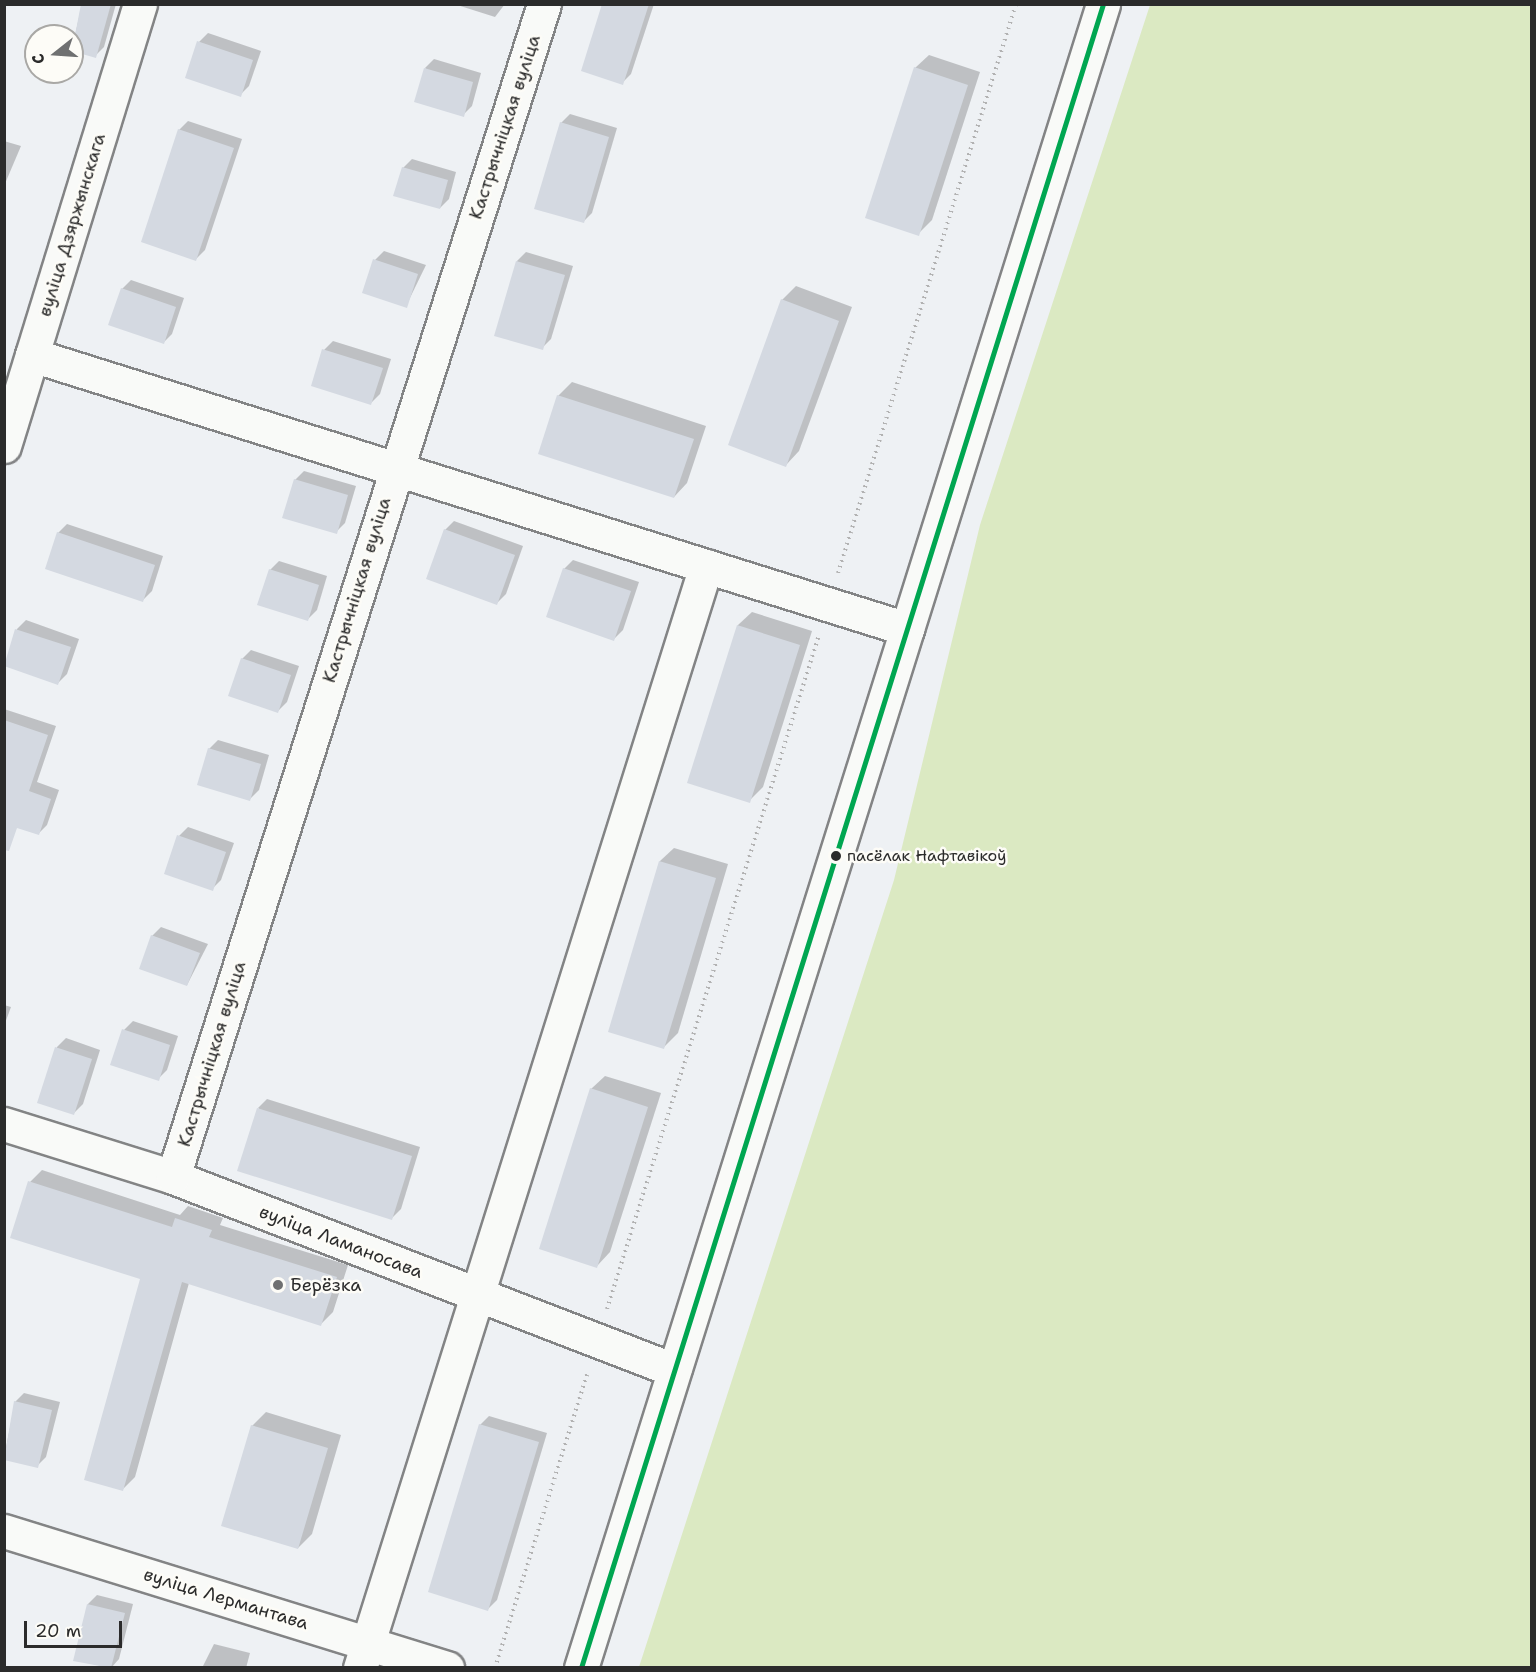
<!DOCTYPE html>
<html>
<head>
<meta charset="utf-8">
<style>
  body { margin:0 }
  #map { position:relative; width:1536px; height:1672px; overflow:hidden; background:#eef1f4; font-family:"Shantell Sans",sans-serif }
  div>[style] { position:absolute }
  .green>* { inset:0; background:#dbe9c2 }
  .shadow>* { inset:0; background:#0003 }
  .building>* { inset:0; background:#d4d9e1 }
  .path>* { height:4px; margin-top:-2px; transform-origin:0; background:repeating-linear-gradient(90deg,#b2b2b2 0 1.5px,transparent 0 6px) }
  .roads { filter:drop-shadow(2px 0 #838485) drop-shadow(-2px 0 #838485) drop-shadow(0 2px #838485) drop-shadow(0 -2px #838485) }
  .minor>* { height:33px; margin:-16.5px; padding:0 16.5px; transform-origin:16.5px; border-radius:16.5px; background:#f9faf8 }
  .secondary>* { height:33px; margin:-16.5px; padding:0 16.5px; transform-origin:16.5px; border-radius:16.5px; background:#f9faf8 }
  .bus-1>* { height:4.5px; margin:-2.25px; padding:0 2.25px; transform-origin:2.25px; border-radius:2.25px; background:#00a651 }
  .dots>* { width:16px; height:16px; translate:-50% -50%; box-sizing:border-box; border:3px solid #fdfcf7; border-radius:50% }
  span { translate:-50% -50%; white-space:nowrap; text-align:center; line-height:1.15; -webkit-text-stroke:5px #fdfcf7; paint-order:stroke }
  .bus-label { font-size:16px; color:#2b2b2b }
  .left { translate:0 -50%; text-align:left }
  .street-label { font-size:18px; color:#2b2b2b }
  .poi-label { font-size:18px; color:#2b2b2b }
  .frame { position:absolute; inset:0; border:6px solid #2b2b2b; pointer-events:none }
  .north { position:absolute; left:24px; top:24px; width:60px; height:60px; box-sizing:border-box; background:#fdfcf7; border:2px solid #a9a8a5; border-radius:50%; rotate:253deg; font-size:16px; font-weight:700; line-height:24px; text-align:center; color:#2b2b2b }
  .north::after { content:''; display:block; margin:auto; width:21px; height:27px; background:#6f7071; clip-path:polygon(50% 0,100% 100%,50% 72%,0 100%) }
  .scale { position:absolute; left:24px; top:1621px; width:98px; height:27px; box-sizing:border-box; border:3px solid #2b2b2b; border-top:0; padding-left:8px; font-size:18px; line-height:21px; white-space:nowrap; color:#2b2b2b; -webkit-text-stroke:4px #fdfcf7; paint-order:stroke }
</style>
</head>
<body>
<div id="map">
  <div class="green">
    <div style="clip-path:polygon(1150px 5px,1531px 5px,1531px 1667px,639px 1667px,894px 880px,980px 525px)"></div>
  </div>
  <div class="shadow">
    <div style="clip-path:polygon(82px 4px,116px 4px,104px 47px,95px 56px,72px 49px)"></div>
    <div style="clip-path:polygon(454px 4px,505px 4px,495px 17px)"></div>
    <div style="clip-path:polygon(603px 4px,654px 4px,631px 74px,622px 83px)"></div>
    <div style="clip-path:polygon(208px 33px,261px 51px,249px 86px,240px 95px,199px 42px)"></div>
    <div style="clip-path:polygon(929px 55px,980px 72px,932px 220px,918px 234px,915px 68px)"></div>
    <div style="clip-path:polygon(434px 59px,481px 73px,472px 106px,463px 115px,425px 68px)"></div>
    <div style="clip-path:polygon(570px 114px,617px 128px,592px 213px,583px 222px,561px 123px)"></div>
    <div style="clip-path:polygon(188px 121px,242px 139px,205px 250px,196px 259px,179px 130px)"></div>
    <div style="clip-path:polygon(4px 141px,21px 146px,4px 186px)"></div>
    <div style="clip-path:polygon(412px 159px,456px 172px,449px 199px,440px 208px,403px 168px)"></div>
    <div style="clip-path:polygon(384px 251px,426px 265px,406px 306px,375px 260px)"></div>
    <div style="clip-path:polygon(526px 252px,573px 266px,551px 339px,542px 348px,517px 261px)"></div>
    <div style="clip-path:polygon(131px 280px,184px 298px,172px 334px,163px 343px,122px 289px)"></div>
    <div style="clip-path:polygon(796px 286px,852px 307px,799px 451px,786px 465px,782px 300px)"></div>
    <div style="clip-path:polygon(333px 341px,391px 359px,380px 394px,371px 403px,324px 350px)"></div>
    <div style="clip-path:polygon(572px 382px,706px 426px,687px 483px,674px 497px,558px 396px)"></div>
    <div style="clip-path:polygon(304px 471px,356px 486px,345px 523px,336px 532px,295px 480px)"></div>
    <div style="clip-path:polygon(454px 521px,523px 546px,506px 594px,497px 603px,445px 530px)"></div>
    <div style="clip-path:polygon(67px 524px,163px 556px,152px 591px,143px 600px,58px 533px)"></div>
    <div style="clip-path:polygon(573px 560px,639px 582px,623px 630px,614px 639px,564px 569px)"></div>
    <div style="clip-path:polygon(279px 561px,327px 576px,317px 610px,308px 619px,270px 570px)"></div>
    <div style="clip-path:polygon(752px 612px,812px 631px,763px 787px,749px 801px,689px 782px,738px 625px)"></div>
    <div style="clip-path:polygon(26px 620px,79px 639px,67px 674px,58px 683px,5px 665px,17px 629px)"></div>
    <div style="clip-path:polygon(251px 650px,299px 666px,287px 702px,278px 711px,242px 659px)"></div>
    <div style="clip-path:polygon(4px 709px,56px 726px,37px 782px,59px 790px,47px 825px,38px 834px,4px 822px)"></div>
    <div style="clip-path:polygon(218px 740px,269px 755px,259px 790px,250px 799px,209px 749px)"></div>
    <div style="clip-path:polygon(188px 827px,234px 843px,221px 880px,212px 889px,179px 836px)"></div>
    <div style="clip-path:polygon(674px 848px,728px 864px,678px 1033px,664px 1047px,610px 1031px,660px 861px)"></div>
    <div style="clip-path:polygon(161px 927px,208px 944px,187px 985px,152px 936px)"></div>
    <div style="clip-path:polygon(4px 1005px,11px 1007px,4px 1026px)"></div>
    <div style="clip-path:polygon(133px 1021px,178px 1036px,167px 1070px,158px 1079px,124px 1030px)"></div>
    <div style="clip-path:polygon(66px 1038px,100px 1050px,83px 1104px,74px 1113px,39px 1102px,57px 1047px)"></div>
    <div style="clip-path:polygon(605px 1076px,661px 1093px,610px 1252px,597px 1266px,591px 1089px)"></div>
    <div style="clip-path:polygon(267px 1099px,420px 1147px,401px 1209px,392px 1218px,258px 1108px)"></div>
    <div style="clip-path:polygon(42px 1170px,180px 1215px,188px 1206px,223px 1218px,220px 1225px,348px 1265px,333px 1312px,321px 1324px,189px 1283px,135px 1477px,123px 1489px,142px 1278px,30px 1182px)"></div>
    <div style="clip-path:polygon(24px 1393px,60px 1402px,46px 1457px,37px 1466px,4px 1458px,15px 1402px)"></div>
    <div style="clip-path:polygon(266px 1412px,341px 1435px,312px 1534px,298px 1548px,252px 1426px)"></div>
    <div style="clip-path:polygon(489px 1416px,547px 1433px,497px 1600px,488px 1609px,480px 1425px)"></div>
    <div style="clip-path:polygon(97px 1595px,133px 1604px,119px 1659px,111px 1668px,75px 1660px,88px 1604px)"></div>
    <div style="clip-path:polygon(214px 1644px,250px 1653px,246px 1668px,202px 1668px)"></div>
  </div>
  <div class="building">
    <div style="clip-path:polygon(81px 4px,111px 4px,96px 58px,72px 51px)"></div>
    <div style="clip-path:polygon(602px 4px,649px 4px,623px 85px,581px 71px)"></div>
    <div style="clip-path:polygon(197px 41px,253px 60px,241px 97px,185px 78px)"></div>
    <div style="clip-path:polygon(914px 67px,968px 85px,919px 236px,865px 218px)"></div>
    <div style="clip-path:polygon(424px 68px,473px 82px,464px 117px,414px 102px)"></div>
    <div style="clip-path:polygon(560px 122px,609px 137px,584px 223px,534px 209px)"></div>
    <div style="clip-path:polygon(178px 129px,234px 148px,196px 261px,141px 242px)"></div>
    <div style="clip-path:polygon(402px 167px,448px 180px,440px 209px,393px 196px)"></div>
    <div style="clip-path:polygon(373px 259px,418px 274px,407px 308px,362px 293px)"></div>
    <div style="clip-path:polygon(516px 261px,565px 275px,543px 350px,494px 336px)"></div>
    <div style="clip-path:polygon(121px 288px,176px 307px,164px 344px,108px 325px)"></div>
    <div style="clip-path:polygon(781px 299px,839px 321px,786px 467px,728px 445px)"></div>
    <div style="clip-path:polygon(322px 349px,383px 368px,371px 405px,311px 386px)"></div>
    <div style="clip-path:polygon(557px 395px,694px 439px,674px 498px,538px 454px)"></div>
    <div style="clip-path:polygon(294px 479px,348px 495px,337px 534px,282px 518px)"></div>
    <div style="clip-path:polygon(444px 529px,515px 555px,497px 605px,426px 579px)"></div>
    <div style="clip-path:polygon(57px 532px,155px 565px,143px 602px,45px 569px)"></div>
    <div style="clip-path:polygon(563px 568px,631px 591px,614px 641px,546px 617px)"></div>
    <div style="clip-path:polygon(269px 569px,319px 585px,308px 621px,257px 605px)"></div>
    <div style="clip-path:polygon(737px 625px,800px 645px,750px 803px,687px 783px)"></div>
    <div style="clip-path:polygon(15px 629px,71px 647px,58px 685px,4px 666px)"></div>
    <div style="clip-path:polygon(241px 658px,291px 675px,278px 713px,228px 696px)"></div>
    <div style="clip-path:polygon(4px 720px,48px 735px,29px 791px,51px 799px,39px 835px,17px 828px,9px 851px,4px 850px)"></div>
    <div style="clip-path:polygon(208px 748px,261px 764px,250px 801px,197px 785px)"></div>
    <div style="clip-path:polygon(177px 835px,226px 852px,213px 891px,164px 874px)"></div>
    <div style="clip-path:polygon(659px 861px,716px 878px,664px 1049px,608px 1032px)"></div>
    <div style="clip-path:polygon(151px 935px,200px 953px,187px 986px,139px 969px)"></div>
    <div style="clip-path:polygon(122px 1029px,170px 1045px,159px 1081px,110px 1065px)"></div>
    <div style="clip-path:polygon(55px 1047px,92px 1059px,74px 1115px,37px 1103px)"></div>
    <div style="clip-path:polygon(590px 1088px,648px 1107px,597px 1268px,539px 1249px)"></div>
    <div style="clip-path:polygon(257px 1108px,412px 1156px,392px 1220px,237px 1171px)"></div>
    <div style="clip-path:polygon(28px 1181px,172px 1227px,175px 1218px,212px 1230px,209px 1237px,337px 1277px,321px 1326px,182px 1282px,123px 1491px,84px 1480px,140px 1279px,10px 1238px)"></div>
    <div style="clip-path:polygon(14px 1401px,52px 1410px,38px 1468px,4px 1460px)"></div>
    <div style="clip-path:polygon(479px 1424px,539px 1442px,488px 1611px,428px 1592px)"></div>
    <div style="clip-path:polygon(251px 1425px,328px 1448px,298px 1549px,221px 1526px)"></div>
    <div style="clip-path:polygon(87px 1604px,125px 1613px,111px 1668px,73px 1661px)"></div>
  </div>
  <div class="path">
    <div style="left:838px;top:573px;width:596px;rotate:-72.63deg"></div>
    <div style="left:607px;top:1309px;width:707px;rotate:-72.54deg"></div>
    <div style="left:495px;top:1668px;width:311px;rotate:-72.6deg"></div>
  </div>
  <div class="roads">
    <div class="minor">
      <div style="left:32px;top:355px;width:917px;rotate:17.39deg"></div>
      <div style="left:4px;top:446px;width:462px;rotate:-72.9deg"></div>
      <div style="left:4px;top:1124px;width:177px;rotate:17.4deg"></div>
      <div style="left:173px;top:1177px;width:537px;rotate:21.07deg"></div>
      <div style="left:173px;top:1177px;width:1230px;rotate:-72.45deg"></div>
      <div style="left:4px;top:1531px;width:464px;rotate:17.2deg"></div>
      <div style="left:360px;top:1668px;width:1155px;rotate:-72.57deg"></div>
    </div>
    <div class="secondary">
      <div style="left:581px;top:1668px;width:1744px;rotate:-72.58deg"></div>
    </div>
  </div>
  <div class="bus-1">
    <div style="left:581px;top:1668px;width:1744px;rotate:-72.58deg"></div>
  </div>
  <div class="dots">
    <div style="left:836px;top:856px;background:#2b2b2b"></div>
    <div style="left:278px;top:1285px;background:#6f7071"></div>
  </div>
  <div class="bus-label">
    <span class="left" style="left:847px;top:856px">пасёлак Нафтавікоў</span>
  </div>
  <div class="street-label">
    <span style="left:505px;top:127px;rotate:-72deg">Кастрычніцкая вуліца</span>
    <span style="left:72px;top:225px;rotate:-73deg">вуліца Дзяржынскага</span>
    <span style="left:357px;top:590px;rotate:-73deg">Кастрычніцкая вуліца</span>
    <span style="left:212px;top:1054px;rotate:-73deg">Кастрычніцкая вуліца</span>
    <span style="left:341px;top:1242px;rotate:21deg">вуліца Ламаносава</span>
    <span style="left:226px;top:1599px;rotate:17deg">вуліца Лермантава</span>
  </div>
  <div class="poi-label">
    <span class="left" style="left:290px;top:1285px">Берёзка</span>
  </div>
  <div class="frame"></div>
  <div class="north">С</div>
  <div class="scale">20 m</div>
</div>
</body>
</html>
